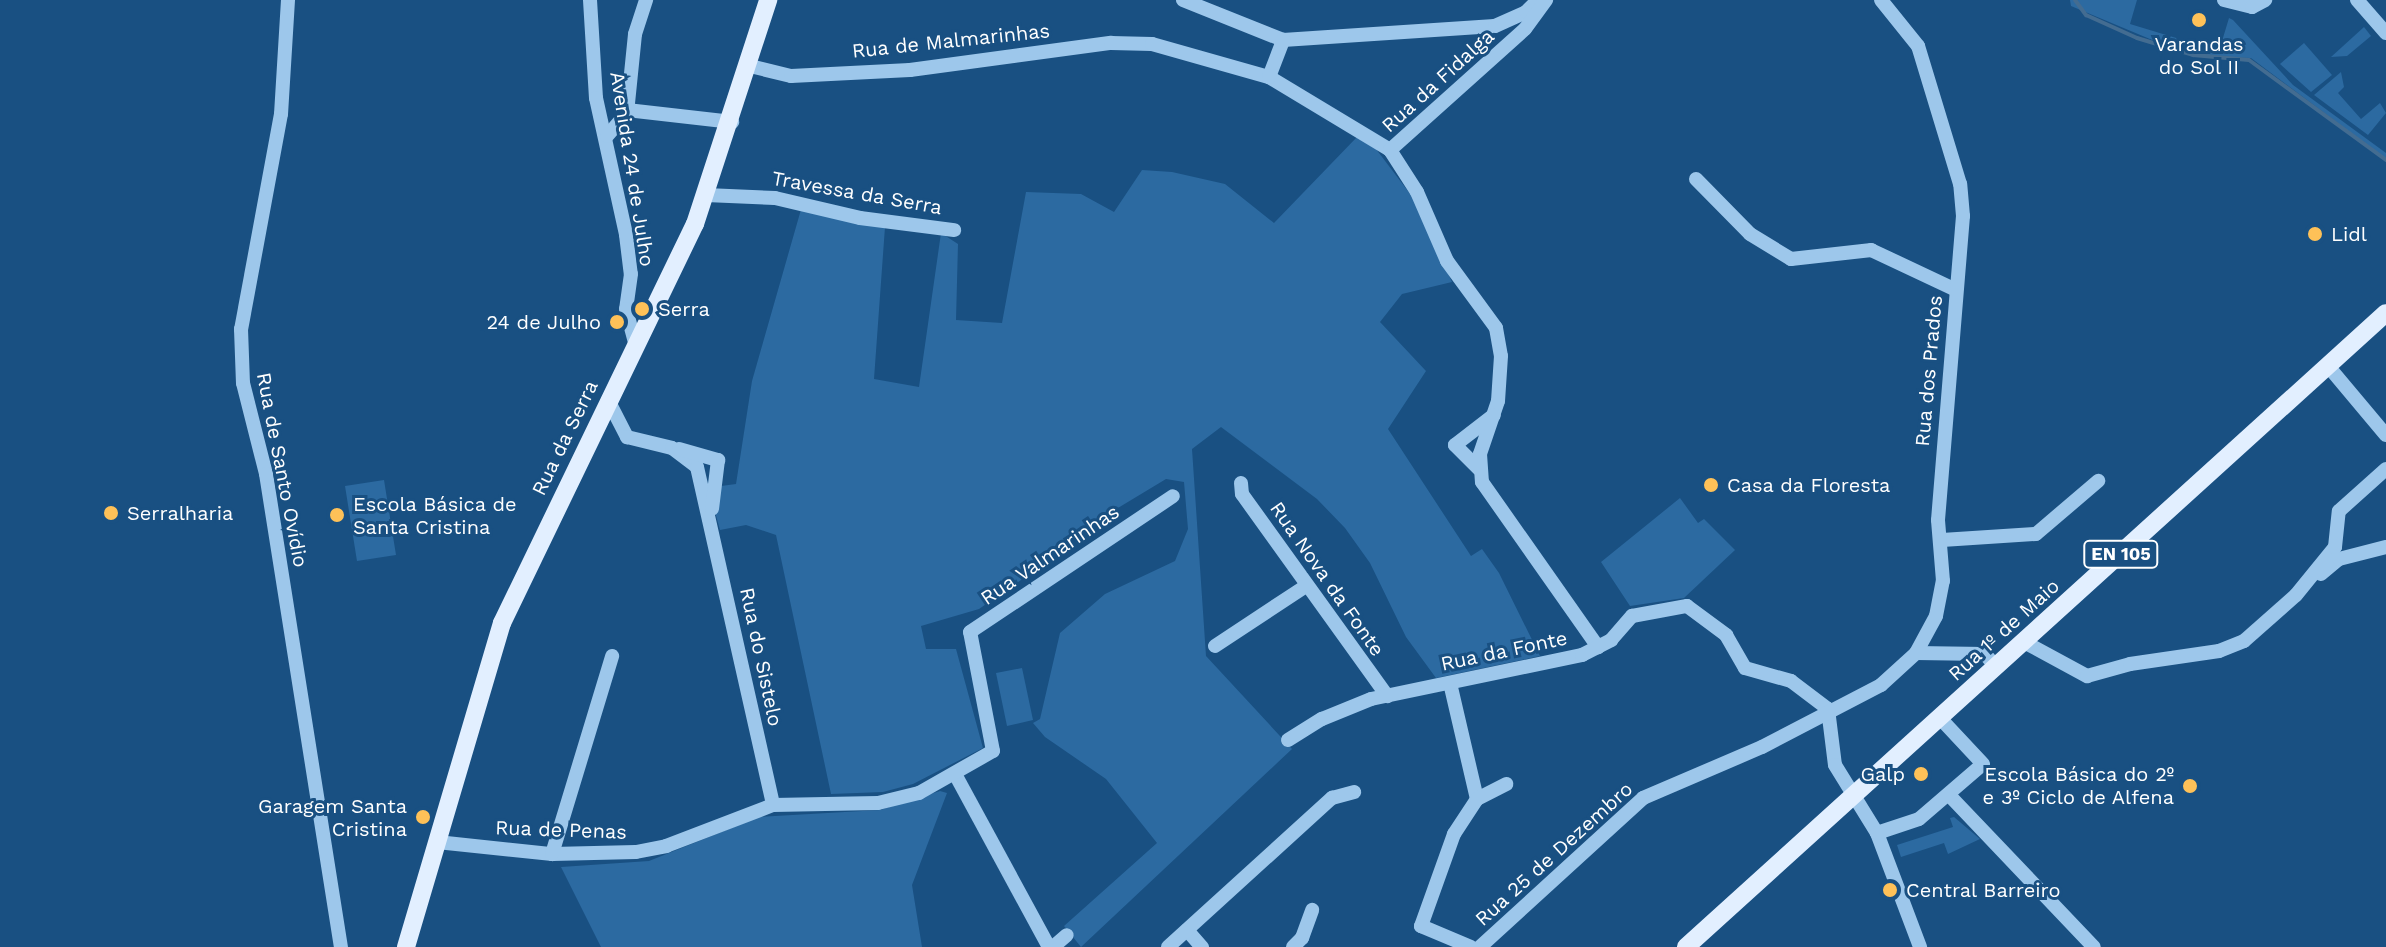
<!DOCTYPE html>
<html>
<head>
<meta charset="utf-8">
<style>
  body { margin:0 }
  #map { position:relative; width:2386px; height:947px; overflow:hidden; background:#195082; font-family:"Work Sans",sans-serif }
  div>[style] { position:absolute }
  .green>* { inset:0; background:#2c6aa1 }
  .stream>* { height:4px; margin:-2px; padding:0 2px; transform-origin:2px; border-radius:2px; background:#436c91 }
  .minor>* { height:14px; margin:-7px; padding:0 7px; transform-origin:7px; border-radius:7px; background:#9dc7eb }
  .major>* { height:18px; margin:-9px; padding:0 9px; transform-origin:9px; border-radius:9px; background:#e2efff }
  .dots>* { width:22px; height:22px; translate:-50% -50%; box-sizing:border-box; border:4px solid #195082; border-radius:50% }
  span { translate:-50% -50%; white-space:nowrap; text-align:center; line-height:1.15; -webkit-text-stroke:6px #195082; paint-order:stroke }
  .shield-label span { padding:2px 6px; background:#195082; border:2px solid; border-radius:6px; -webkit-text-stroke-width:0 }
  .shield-label { font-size:18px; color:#fff; font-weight:700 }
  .street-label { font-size:20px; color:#fff }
  .poi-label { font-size:20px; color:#fff }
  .left { translate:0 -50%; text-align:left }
  .right { translate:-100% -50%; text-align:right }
</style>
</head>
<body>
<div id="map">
  <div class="green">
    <div style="clip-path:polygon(2070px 0,2137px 0,2130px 24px,2219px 51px,2229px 18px,2233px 20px,2293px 85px,2386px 153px,2386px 159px,2251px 58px,2210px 57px,2169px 47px,2071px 6px)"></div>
    <div style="clip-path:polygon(2364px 27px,2371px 36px,2347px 56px,2331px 57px)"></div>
    <div style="clip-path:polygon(2304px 43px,2332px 75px,2311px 92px,2280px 64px)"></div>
    <div style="clip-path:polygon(2341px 72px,2344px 87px,2338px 93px,2361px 119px,2380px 103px,2386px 113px,2368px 135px,2314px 95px)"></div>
    <div style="clip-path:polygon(1357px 137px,1376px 149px,1414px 199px,1452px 282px,1402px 294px,1380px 322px,1426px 371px,1388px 429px,1471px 556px,1482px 549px,1499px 573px,1540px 656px,1436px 678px,1406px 637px,1370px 563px,1345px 528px,1317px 499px,1221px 427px,1192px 449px,1206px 656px,1292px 749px,1081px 947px,1064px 926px,1157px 843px,1106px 779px,1045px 737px,1033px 723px,1040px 719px,1060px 633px,1105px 594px,1175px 561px,1188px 529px,1184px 482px,1166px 479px,1035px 558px,1021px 580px,979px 609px,921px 626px,926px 649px,956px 649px,983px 748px,913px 784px,883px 792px,831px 794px,776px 535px,746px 525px,720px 530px,715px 512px,721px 486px,736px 484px,752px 381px,802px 206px,885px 227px,874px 379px,919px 387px,941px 233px,958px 244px,956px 320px,1002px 323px,1026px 192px,1081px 194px,1114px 212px,1142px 170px,1172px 172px,1225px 184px,1274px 223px)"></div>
    <div style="clip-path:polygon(384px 480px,396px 555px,357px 561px,345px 486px)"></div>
    <div style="clip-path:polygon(1680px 498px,1698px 523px,1704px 519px,1735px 550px,1684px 598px,1630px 606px,1601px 562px)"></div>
    <div style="clip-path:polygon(1022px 668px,1033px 720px,1007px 726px,996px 673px)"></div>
    <div style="clip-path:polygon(940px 791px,947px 793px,912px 885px,922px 947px,601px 947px,561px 867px,649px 861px,759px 817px,880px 810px)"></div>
    <div style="clip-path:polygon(1954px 817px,1980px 839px,1948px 854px,1944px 843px,1901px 857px,1897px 845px,1953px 827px,1950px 818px)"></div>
  </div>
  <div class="stream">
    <div style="left:2075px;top:0;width:19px;rotate:54deg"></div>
    <div style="left:2086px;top:15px;width:56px;rotate:24.3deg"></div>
    <div style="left:2137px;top:38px;width:59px;rotate:16.9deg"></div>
    <div style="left:2193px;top:55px;width:56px;rotate:5.1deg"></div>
    <div style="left:2249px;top:60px;width:170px;rotate:36.1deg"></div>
  </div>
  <div class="minor">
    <div style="left:288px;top:0;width:114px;rotate:93.5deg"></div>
    <div style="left:281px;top:114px;width:219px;rotate:100.5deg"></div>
    <div style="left:241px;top:329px;width:54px;rotate:87.9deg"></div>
    <div style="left:243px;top:383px;width:94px;rotate:75.8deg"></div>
    <div style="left:266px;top:474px;width:479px;rotate:81deg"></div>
    <div style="left:590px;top:0;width:98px;rotate:86.5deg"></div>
    <div style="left:596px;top:98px;width:140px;rotate:77.6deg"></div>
    <div style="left:626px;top:235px;width:39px;rotate:83deg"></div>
    <div style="left:631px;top:274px;width:35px;rotate:98deg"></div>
    <div style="left:626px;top:309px;width:35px;rotate:75deg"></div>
    <div style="left:1183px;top:0;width:108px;rotate:21.8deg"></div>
    <div style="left:1283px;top:40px;width:212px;rotate:-3.8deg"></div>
    <div style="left:1495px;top:26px;width:34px;rotate:-24deg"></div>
    <div style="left:1526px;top:12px;width:17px;rotate:-45deg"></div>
    <div style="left:2224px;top:0;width:29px;rotate:14deg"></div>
    <div style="left:2252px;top:7px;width:15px;rotate:-28deg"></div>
    <div style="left:2357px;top:0;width:44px;rotate:48.7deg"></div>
    <div style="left:750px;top:66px;width:42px;rotate:13.7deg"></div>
    <div style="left:791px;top:76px;width:119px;rotate:-2.9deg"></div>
    <div style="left:910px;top:70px;width:203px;rotate:-7.7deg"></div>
    <div style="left:1111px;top:43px;width:41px;rotate:1.4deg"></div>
    <div style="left:1152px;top:44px;width:122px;rotate:15.8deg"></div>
    <div style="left:1269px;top:77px;width:141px;rotate:31.1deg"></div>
    <div style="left:1390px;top:150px;width:50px;rotate:57.3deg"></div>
    <div style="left:1417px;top:192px;width:75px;rotate:66.5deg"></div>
    <div style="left:1447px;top:261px;width:83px;rotate:53.8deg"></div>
    <div style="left:1496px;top:328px;width:28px;rotate:80deg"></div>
    <div style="left:1501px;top:356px;width:45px;rotate:93.8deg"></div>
    <div style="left:1498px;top:401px;width:56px;rotate:108.8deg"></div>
    <div style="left:1480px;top:454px;width:28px;rotate:86deg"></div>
    <div style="left:1482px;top:482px;width:202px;rotate:54.9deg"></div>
    <div style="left:1269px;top:77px;width:40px;rotate:-69deg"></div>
    <div style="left:627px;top:110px;width:106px;rotate:6.5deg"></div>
    <div style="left:607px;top:136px;width:30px;rotate:-49deg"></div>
    <div style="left:627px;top:113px;width:79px;rotate:-84.2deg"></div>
    <div style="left:635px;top:34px;width:36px;rotate:-72deg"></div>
    <div style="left:1390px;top:150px;width:181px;rotate:-41.9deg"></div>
    <div style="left:1525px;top:29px;width:36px;rotate:-54deg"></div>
    <div style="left:1696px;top:179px;width:77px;rotate:45.5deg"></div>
    <div style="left:1750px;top:234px;width:48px;rotate:31.4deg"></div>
    <div style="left:1791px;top:259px;width:81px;rotate:-6.4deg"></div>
    <div style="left:1871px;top:250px;width:94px;rotate:25.2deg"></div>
    <div style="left:706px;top:195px;width:69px;rotate:2.5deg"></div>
    <div style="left:775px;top:198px;width:87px;rotate:13.2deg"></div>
    <div style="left:860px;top:218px;width:95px;rotate:7.3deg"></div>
    <div style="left:2328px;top:366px;width:90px;rotate:50deg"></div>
    <div style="left:608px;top:400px;width:42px;rotate:62.8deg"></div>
    <div style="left:627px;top:437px;width:46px;rotate:13.7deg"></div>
    <div style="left:672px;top:448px;width:31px;rotate:37deg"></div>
    <div style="left:697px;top:467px;width:346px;rotate:77.3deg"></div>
    <div style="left:679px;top:449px;width:41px;rotate:15.8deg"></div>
    <div style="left:718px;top:460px;width:49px;rotate:97deg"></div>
    <div style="left:1479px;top:469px;width:34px;rotate:-135deg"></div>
    <div style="left:1455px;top:445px;width:49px;rotate:-37.6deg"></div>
    <div style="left:1241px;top:483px;width:11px;rotate:85deg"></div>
    <div style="left:1242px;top:494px;width:249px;rotate:54.3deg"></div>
    <div style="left:1942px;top:540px;width:94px;rotate:-3.7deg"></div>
    <div style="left:2036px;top:534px;width:82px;rotate:-40.5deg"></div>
    <div style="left:2321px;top:574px;width:23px;rotate:-40deg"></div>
    <div style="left:2339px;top:559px;width:49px;rotate:-14.3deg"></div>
    <div style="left:2024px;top:642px;width:72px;rotate:28.4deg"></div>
    <div style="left:2087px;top:676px;width:45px;rotate:-15.6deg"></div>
    <div style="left:2130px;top:664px;width:90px;rotate:-8.3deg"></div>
    <div style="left:2219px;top:651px;width:27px;rotate:-22deg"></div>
    <div style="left:2244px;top:641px;width:69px;rotate:-41.5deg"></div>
    <div style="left:2296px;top:595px;width:62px;rotate:-50.9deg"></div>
    <div style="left:2335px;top:547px;width:36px;rotate:-84deg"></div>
    <div style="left:2339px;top:511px;width:63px;rotate:-41.8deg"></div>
    <div style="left:1215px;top:646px;width:109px;rotate:-33.4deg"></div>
    <div style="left:1916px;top:653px;width:69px;rotate:0.8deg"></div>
    <div style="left:1985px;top:654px;width:17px;rotate:50deg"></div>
    <div style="left:1450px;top:683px;width:119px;rotate:76.9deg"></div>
    <div style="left:1477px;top:799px;width:42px;rotate:123.3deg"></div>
    <div style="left:1454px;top:834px;width:98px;rotate:109.7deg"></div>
    <div style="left:1421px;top:926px;width:54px;rotate:22.8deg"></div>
    <div style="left:1828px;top:709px;width:56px;rotate:82.9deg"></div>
    <div style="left:1835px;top:765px;width:80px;rotate:58.3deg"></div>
    <div style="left:1877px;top:833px;width:122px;rotate:69.3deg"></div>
    <div style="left:1288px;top:740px;width:40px;rotate:-32deg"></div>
    <div style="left:1322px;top:719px;width:53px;rotate:-22.2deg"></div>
    <div style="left:1371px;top:699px;width:216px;rotate:-11.8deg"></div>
    <div style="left:1582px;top:655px;width:33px;rotate:-27deg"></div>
    <div style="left:1611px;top:640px;width:32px;rotate:-49deg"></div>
    <div style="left:1632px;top:616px;width:56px;rotate:-10.3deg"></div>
    <div style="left:1687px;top:606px;width:49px;rotate:36.6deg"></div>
    <div style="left:1726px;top:635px;width:38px;rotate:60deg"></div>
    <div style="left:1745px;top:668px;width:48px;rotate:15.8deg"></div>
    <div style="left:1791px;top:681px;width:46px;rotate:37.1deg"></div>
    <div style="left:955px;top:774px;width:197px;rotate:61.5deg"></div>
    <div style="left:1949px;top:795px;width:210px;rotate:46.4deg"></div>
    <div style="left:1477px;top:799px;width:33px;rotate:-27deg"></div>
    <div style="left:1877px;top:833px;width:44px;rotate:-18.4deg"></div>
    <div style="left:1919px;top:819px;width:84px;rotate:-40.7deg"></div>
    <div style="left:1983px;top:764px;width:63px;rotate:-133.1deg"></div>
    <div style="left:437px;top:842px;width:116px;rotate:6deg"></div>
    <div style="left:552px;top:854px;width:84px;rotate:-1.4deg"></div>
    <div style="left:636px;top:852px;width:31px;rotate:-11deg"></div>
    <div style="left:666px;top:846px;width:115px;rotate:-21deg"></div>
    <div style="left:773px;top:805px;width:105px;rotate:-1.1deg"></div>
    <div style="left:878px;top:803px;width:42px;rotate:-13.7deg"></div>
    <div style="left:919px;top:793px;width:85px;rotate:-29.6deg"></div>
    <div style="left:993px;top:751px;width:121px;rotate:-100.9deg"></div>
    <div style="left:970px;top:632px;width:244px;rotate:-33.8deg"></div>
    <div style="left:552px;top:854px;width:207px;rotate:-73.1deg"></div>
    <div style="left:1187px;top:930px;width:23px;rotate:49deg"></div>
    <div style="left:1053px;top:947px;width:18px;rotate:-41deg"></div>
    <div style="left:1168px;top:947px;width:222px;rotate:-42.3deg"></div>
    <div style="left:1332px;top:798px;width:23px;rotate:-15deg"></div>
    <div style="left:1293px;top:947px;width:13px;rotate:-45deg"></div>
    <div style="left:1302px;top:938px;width:30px;rotate:-70deg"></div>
    <div style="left:1480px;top:947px;width:221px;rotate:-42.4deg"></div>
    <div style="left:1643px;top:798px;width:129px;rotate:-23.2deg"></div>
    <div style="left:1762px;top:747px;width:134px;rotate:-27.5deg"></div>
    <div style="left:1881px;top:685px;width:47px;rotate:-42.4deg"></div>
    <div style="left:1916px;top:653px;width:42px;rotate:-61.6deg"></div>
    <div style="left:1936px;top:616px;width:36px;rotate:-79deg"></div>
    <div style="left:1943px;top:581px;width:61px;rotate:-94.7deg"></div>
    <div style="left:1938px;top:520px;width:305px;rotate:-85.3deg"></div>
    <div style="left:1963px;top:216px;width:32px;rotate:-95deg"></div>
    <div style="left:1960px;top:184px;width:144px;rotate:-106.9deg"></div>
    <div style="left:1918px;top:46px;width:59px;rotate:-128.8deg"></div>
  </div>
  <div class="major">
    <div style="left:406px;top:947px;width:338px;rotate:-73.5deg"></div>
    <div style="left:502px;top:623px;width:443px;rotate:-64.2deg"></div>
    <div style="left:695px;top:224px;width:236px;rotate:-71.9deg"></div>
    <div style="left:1686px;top:947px;width:944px;rotate:-42.17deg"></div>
  </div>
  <div class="dots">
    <div style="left:2199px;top:20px;background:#fec158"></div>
    <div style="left:2315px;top:234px;background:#fec158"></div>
    <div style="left:642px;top:309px;background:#fec158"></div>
    <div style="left:617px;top:322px;background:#fec158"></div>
    <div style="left:1711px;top:485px;background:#fec158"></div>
    <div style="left:111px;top:513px;background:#fec158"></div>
    <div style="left:337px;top:515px;background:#fec158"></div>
    <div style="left:1921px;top:774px;background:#fec158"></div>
    <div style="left:2190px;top:786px;background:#fec158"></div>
    <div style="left:423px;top:817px;background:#fec158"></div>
    <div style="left:1890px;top:890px;background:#fec158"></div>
  </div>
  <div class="shield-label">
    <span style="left:2121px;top:554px">EN 105</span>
  </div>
  <div class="street-label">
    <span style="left:951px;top:41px;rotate:-6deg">Rua de Malmarinhas</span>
    <span style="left:1438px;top:81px;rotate:-42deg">Rua da Fidalga</span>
    <span style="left:632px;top:169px;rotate:81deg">Avenida 24 de Julho</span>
    <span style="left:857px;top:193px;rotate:10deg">Travessa da Serra</span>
    <span style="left:1929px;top:371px;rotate:-85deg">Rua dos Prados</span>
    <span style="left:565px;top:438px;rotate:-64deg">Rua da Serra</span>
    <span style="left:282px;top:470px;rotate:79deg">Rua de Santo Ovídio</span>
    <span style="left:1050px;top:555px;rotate:-34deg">Rua Valmarinhas</span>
    <span style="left:1327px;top:579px;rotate:55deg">Rua Nova da Fonte</span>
    <span style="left:2004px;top:630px;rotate:-42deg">Rua 1º de Maio</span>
    <span style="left:1504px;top:651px;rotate:-12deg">Rua da Fonte</span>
    <span style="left:761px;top:657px;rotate:78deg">Rua do Sistelo</span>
    <span style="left:561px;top:830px;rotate:2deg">Rua de Penas</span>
    <span style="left:1554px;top:854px;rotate:-42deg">Rua 25 de Dezembro</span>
  </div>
  <div class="poi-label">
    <span style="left:2199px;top:56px">Varandas<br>do Sol II</span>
    <span class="left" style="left:2331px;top:234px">Lidl</span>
    <span class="left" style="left:658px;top:309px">Serra</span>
    <span class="right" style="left:601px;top:322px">24 de Julho</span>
    <span class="left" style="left:1727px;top:485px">Casa da Floresta</span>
    <span class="left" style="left:353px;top:516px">Escola Básica de<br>Santa Cristina</span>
    <span class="left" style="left:127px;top:513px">Serralharia</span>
    <span class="right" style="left:1905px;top:774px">Galp</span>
    <span class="right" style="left:2174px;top:786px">Escola Básica do 2º<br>e 3º Ciclo de Alfena</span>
    <span class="right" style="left:407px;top:818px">Garagem Santa<br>Cristina</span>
    <span class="left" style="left:1906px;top:890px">Central Barreiro</span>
  </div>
</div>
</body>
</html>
